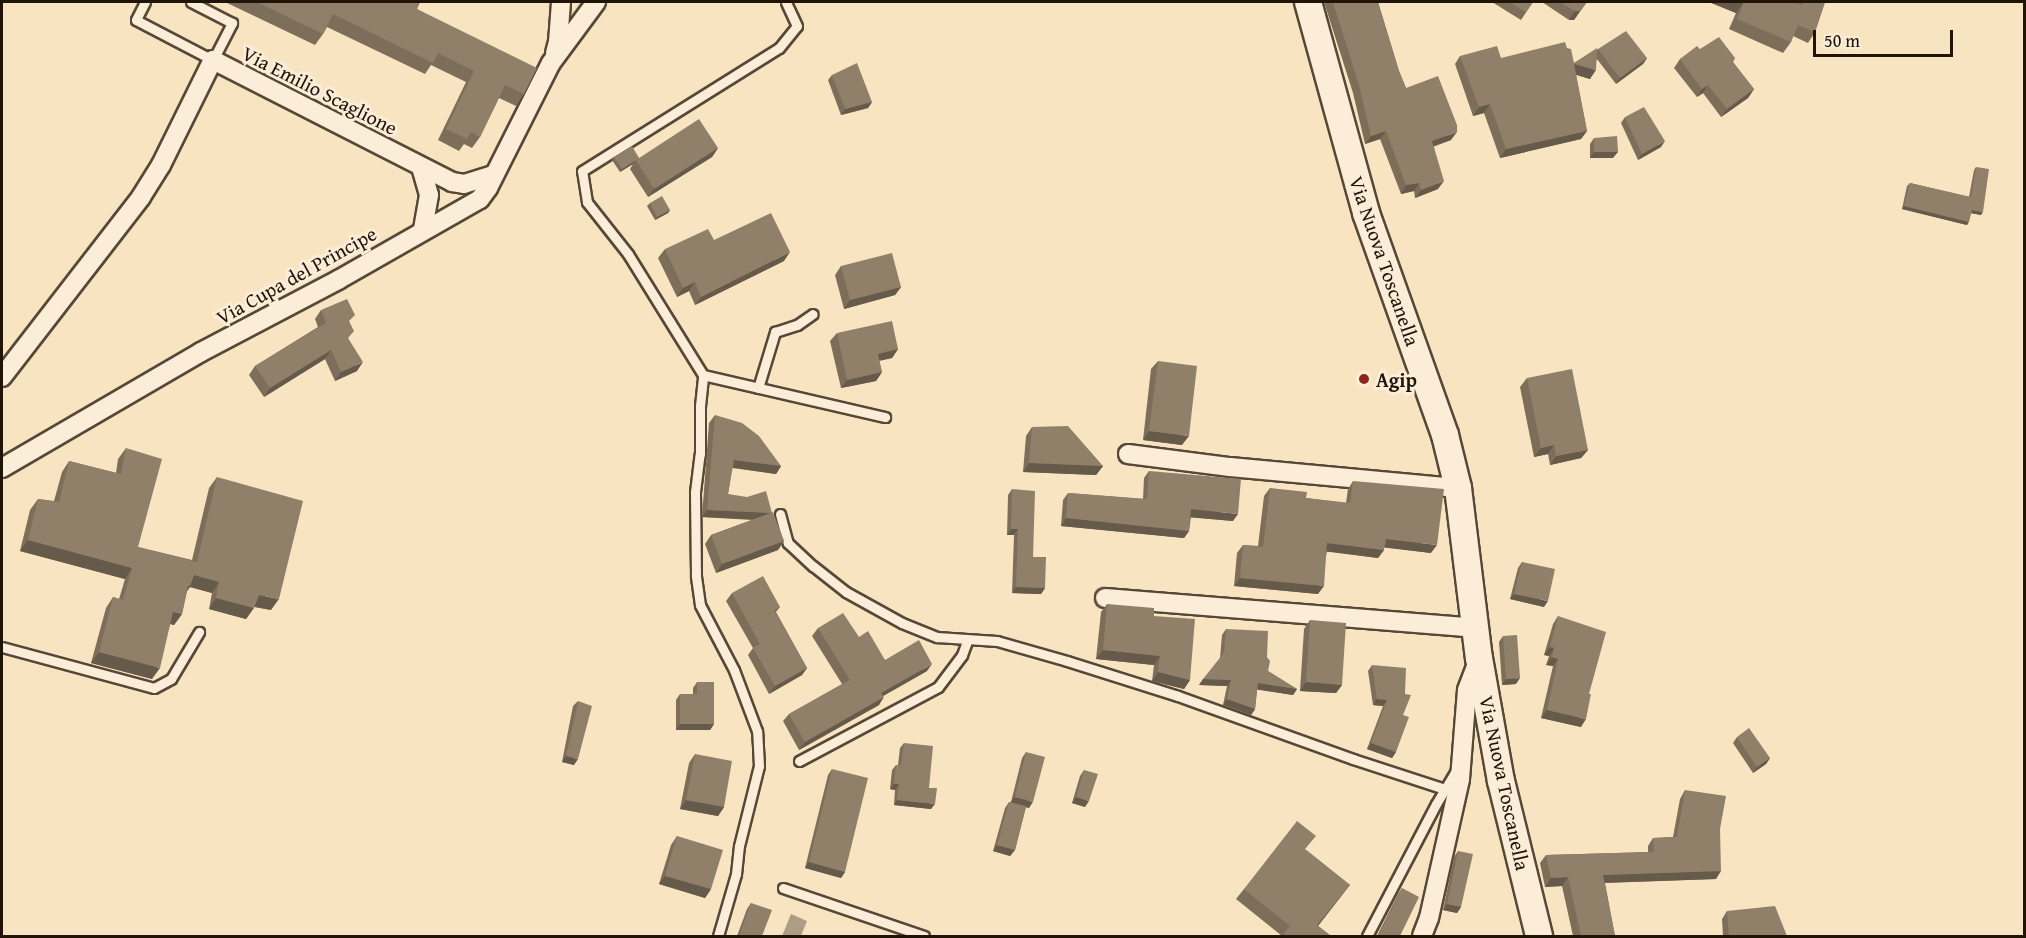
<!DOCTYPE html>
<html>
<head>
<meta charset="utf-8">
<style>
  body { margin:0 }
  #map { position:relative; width:2026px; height:938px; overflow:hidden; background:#f9e4c2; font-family:"Gentium Book Plus",serif }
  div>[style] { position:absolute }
  .water>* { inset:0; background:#af9d83 }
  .roads { filter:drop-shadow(2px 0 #564837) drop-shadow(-2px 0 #564837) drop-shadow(0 2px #564837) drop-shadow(0 -2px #564837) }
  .lane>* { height:9px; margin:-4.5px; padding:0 4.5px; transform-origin:4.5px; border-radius:4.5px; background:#fbedd7 }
  .street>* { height:18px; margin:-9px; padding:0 9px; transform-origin:9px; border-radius:9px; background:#fbedd7 }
  .secondary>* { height:26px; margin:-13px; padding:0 13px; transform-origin:13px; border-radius:13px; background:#fbedd7 }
  .wall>* { inset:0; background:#7d6e5a }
  .shaded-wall>* { inset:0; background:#665a4a }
  .building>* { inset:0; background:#918069 }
  .dots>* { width:16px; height:16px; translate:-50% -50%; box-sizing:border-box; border:3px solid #fbedd7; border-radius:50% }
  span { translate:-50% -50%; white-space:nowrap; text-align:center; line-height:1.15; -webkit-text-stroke:6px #fbedd7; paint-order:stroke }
  .street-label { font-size:20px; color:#201409 }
  .poi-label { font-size:20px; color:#201409; font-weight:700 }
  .left { translate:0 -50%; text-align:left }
  .frame { position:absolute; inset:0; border:3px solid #201409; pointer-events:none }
  .scale { position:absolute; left:1813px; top:30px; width:140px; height:27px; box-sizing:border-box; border:3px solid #201409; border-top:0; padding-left:8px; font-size:18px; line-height:21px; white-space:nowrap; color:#201409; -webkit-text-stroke:4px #fbedd7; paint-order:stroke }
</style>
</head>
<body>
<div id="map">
  <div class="water">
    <div style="clip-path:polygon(791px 914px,807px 921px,801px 936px,782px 936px)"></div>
  </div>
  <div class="roads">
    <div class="lane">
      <div style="left:145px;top:2px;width:20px;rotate:117deg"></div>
      <div style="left:136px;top:20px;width:87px;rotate:27.5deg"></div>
      <div style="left:213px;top:60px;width:42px;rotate:-62.8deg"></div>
      <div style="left:232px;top:23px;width:46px;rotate:-152.9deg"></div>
      <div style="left:703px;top:375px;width:187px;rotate:13deg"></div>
      <div style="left:758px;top:388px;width:59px;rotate:-73.1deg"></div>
      <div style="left:775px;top:332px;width:23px;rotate:-18deg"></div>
      <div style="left:797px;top:325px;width:19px;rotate:-35deg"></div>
      <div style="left:780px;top:514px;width:30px;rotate:75deg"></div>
      <div style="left:788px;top:543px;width:34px;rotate:43deg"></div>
      <div style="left:813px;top:566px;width:42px;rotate:38.2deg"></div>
      <div style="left:846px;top:592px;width:64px;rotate:29deg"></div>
      <div style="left:902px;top:623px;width:38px;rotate:22deg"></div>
      <div style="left:937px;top:637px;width:60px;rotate:3.8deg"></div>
      <div style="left:997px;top:641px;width:73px;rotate:15.9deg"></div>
      <div style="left:1067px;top:661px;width:116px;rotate:17.5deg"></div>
      <div style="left:1178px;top:696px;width:186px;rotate:19.8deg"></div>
      <div style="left:1353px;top:759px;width:97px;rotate:18.1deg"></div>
      <div style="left:2px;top:647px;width:157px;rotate:15.1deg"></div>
      <div style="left:154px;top:688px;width:19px;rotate:-28deg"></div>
      <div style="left:171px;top:679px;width:55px;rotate:-59.2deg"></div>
      <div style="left:799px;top:761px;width:157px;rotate:-28deg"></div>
      <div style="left:938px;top:687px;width:40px;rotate:-53deg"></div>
      <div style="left:962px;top:655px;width:15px;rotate:-70deg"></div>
      <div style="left:783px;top:888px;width:149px;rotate:18.8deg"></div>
      <div style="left:718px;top:936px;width:65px;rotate:-73.8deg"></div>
      <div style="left:736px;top:874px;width:28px;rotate:-84deg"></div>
      <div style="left:739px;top:846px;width:82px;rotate:-76deg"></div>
      <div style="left:759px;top:766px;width:35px;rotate:-93deg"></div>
      <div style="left:757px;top:731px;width:65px;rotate:-110.7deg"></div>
      <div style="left:734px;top:670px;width:73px;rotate:-117.6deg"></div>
      <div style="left:700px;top:605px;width:30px;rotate:-98deg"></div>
      <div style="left:696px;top:575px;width:83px;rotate:-90.7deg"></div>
      <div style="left:695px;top:492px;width:38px;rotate:-83deg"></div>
      <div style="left:700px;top:454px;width:48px;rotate:-90deg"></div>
      <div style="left:700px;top:406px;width:31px;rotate:-84deg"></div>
      <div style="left:703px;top:375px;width:142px;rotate:-121.8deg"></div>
      <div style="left:628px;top:254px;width:66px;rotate:-128.3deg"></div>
      <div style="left:587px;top:202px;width:31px;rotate:-99deg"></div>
      <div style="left:582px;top:171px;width:232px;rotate:-32deg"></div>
      <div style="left:779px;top:48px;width:28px;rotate:-51deg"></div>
      <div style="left:797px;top:26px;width:26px;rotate:-115deg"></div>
      <div style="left:1367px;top:936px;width:149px;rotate:-62.4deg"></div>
      <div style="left:1436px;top:804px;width:41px;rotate:-59deg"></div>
    </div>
    <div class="street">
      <div style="left:555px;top:53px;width:11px;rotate:-75deg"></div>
      <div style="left:558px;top:42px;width:40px;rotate:-85.7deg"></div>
      <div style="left:421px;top:167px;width:29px;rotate:74deg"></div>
      <div style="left:429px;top:195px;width:35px;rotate:100deg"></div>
      <div style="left:2px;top:377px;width:227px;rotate:-52.3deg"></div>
      <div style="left:141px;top:197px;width:38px;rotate:-58deg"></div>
      <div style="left:161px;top:165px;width:117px;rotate:-63.7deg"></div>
      <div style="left:213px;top:60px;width:268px;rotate:27deg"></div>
      <div style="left:452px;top:182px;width:12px;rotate:9deg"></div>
      <div style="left:464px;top:184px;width:30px;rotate:-17deg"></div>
      <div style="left:1128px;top:454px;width:103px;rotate:7.3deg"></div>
      <div style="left:1230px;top:467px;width:229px;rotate:5.3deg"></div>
      <div style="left:2px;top:468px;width:230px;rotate:-30.2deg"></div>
      <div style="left:201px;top:352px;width:155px;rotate:-27.7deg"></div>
      <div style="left:338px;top:280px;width:163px;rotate:-29.7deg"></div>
      <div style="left:480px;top:199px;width:14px;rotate:-54deg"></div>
      <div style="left:488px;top:188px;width:140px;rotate:-63.3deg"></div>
      <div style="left:551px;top:63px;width:76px;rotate:-53.6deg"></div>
      <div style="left:1105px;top:598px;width:371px;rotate:4.6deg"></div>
      <div style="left:1422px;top:936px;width:19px;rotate:-69deg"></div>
      <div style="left:1429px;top:918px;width:142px;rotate:-77.4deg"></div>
      <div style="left:1460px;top:779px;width:89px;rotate:-85.5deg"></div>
      <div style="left:1467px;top:690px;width:34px;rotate:-69deg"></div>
    </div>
    <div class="secondary">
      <div style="left:1308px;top:2px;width:219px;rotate:74.6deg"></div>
      <div style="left:1366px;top:213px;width:236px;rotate:70.4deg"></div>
      <div style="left:1445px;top:435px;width:55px;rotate:76.2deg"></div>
      <div style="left:1458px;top:488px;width:171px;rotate:83deg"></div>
      <div style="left:1479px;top:658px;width:125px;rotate:79.9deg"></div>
      <div style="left:1501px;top:781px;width:160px;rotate:76.2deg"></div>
    </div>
  </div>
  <div class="wall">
    <div style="clip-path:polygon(225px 2px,420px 2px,417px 9px,524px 94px,516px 106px,499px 98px,480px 137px,472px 148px,464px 144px,459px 151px,438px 140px,466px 82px,431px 65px,425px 74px,327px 27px,323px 34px,315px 45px)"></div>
    <div style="clip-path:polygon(1324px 2px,1378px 2px,1399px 71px,1406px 88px,1451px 140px,1434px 146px,1438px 189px,1415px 198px,1414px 191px,1401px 194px,1380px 139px,1365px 144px,1353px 93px)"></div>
    <div style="clip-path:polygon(1492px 2px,1533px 2px,1521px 20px)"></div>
    <div style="clip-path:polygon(1542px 2px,1587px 2px,1574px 20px,1569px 20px)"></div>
    <div style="clip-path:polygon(1709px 2px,1799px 3px,1799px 2px,1825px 2px,1815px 32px,1808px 43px,1793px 36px,1791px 42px,1783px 53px,1729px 29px,1736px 13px)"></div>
    <div style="clip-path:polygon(1598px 49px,1647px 58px,1643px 64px,1616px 84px,1597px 59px,1590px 79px,1576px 75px,1587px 131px,1581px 139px,1500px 158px,1484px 113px,1473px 116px,1455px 64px,1460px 56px,1574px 63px)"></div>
    <div style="clip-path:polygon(1700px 49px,1735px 58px,1733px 62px,1754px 89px,1748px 98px,1721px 117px,1703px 93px,1697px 97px,1674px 68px,1680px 59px)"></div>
    <div style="clip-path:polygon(832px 75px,872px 102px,868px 108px,841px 115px,828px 80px)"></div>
    <div style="clip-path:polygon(1625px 117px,1661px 147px,1638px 160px,1621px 123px)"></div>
    <div style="clip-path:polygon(1594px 138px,1613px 158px,1590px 158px,1590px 144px)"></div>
    <div style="clip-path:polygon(718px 148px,712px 157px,648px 197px,630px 169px,633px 164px,620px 172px,612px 160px,614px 157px,639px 158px)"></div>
    <div style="clip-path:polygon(1976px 167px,1981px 215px,1971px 213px,1967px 225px,1902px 209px,1907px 186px,1910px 183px,1969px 197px,1974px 170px)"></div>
    <div style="clip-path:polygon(650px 203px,670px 210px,668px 213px,655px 220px,647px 206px)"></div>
    <div style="clip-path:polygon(665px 249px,784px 261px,695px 305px,689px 291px,677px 297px,658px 258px)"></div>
    <div style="clip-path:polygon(841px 266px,901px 287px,895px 295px,844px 309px,835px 275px)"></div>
    <div style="clip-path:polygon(321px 310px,350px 323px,348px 338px,357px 371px,335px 381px,325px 359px,264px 397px,249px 375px,255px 366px,318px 327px,315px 319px)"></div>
    <div style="clip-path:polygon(837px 333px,898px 349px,892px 358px,879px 361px,882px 372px,876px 381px,841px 388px,830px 341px)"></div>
    <div style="clip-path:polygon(1158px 361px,1182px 445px,1143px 440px,1151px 369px)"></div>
    <div style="clip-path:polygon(1527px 378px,1588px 450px,1581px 458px,1550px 465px,1548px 454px,1534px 457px,1520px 387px)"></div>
    <div style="clip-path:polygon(715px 415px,781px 466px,776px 474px,732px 468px,728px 494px,772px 512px,784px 541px,778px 550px,716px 573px,705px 544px,711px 535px,752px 520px,702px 517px,709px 423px)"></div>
    <div style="clip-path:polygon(1032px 427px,1103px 466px,1096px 475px,1023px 472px,1026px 436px)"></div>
    <div style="clip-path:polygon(126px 448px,138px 547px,192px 560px,209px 488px,217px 477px,271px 610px,254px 607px,246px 619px,209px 609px,212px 593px,190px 587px,187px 591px,182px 614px,174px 625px,170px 624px,152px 679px,91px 663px,106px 608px,113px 597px,119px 599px,125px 579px,20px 551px,30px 510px,38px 499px,54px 501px,62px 472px,69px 461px,116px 473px,118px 459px)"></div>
    <div style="clip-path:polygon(1149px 471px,1233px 521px,1191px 517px,1189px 531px,1184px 538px,1061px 526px,1063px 500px,1068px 493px,1143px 499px,1144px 478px)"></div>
    <div style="clip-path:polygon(1353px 481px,1431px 553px,1384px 547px,1384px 550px,1378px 558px,1327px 551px,1318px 594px,1234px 586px,1237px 553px,1243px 545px,1258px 546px,1264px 496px,1270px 488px,1306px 498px,1346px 503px,1348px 489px)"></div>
    <div style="clip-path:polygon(1012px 489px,1033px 557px,1045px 588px,1041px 594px,1012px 593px,1014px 535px,1007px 535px,1008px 495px)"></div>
    <div style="clip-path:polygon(1522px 562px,1544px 607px,1510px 599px,1518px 568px)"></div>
    <div style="clip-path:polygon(732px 593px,780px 607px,776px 612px,807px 668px,802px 675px,769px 694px,748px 655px,753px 648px,726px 601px)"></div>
    <div style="clip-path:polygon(1107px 604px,1190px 680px,1184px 689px,1152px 681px,1154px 665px,1096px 659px,1101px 612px)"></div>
    <div style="clip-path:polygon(1558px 616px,1581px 727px,1541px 718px,1553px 666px,1546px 665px,1549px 656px,1544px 655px,1553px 624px)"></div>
    <div style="clip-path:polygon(1310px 620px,1342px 685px,1336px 693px,1300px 691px,1304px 629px)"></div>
    <div style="clip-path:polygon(818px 628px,859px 637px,885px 660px,927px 671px,883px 696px,879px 705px,799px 750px,783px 721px,789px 714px,842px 684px,812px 636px)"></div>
    <div style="clip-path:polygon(1226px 629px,1267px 657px,1268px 671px,1297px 689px,1293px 695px,1257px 689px,1255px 709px,1251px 715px,1223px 705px,1227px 686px,1199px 685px,1220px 658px,1222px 635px)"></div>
    <div style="clip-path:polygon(1503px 636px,1516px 684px,1502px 685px,1499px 642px)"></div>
    <div style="clip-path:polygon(1372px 665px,1403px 715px,1396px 752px,1392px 758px,1367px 749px,1383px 706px,1373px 705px,1368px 671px)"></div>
    <div style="clip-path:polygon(697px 682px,714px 724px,710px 730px,676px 730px,676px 700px,680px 694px,693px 694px,693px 688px)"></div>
    <div style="clip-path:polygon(578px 701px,574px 765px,562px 762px,573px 706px)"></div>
    <div style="clip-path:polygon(1737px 737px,1770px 758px,1766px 764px,1753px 773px,1733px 743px)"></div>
    <div style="clip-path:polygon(904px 743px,929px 788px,931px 809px,894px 805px,895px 790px,890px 789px,892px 770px,896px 765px,898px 765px,900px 748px)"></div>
    <div style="clip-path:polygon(1026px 752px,1029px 808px,1026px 807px,1015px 850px,1010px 856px,993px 851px,1005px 808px,1009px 802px,1011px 802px,1022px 758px)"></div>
    <div style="clip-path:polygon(695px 754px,724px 807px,718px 816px,680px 809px,689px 763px)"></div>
    <div style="clip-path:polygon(832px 769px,845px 872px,841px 878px,805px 868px,828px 775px)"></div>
    <div style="clip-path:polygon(1084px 770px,1085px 807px,1072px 803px,1080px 776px)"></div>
    <div style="clip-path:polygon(1685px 790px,1720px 829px,1716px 879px,1605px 883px,1615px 936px,1573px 936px,1562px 886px,1545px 887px,1540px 863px,1546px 855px,1648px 852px,1648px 846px,1653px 838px,1673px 837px,1680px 799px)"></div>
    <div style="clip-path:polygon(677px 836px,711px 889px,705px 898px,659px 884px,671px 845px)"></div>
    <div style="clip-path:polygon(1306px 850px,1350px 885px,1318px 926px,1331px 936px,1282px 936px,1236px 899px,1244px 889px)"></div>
    <div style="clip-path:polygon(1458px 851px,1461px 907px,1457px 913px,1443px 910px,1454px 857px)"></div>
    <div style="clip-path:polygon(1402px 888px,1400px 936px,1377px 936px,1398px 894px)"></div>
    <div style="clip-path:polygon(751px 903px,762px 936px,737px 936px,747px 909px)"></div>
    <div style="clip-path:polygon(1727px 911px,1787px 936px,1723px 936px,1722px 919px)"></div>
  </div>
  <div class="shaded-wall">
    <div style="clip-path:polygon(1709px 2px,1744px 2px,1736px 13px)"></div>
    <div style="clip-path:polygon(1575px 11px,1580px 11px,1574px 20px,1569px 20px)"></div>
    <div style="clip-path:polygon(1647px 58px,1643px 64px,1616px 84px,1620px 78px)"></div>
    <div style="clip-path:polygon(1574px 64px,1596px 70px,1590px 79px,1568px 72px)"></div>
    <div style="clip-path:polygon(1708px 85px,1703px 93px,1697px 97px,1702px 89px)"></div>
    <div style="clip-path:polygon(1754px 89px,1748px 98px,1721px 117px,1727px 109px)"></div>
    <div style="clip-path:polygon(872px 102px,868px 108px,841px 115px,845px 109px)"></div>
    <div style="clip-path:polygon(1490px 104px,1484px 113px,1473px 116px,1479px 107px)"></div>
    <div style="clip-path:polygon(1386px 131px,1380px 139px,1365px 144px,1371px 136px)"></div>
    <div style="clip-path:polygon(1587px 131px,1581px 139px,1500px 158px,1506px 149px)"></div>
    <div style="clip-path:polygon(1457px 132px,1451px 140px,1427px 149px,1432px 141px)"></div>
    <div style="clip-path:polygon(1665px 141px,1661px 147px,1638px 160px,1642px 154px)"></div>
    <div style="clip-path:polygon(718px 148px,712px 157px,648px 197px,654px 189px)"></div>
    <div style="clip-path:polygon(1594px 152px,1618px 152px,1613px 158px,1590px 158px)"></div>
    <div style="clip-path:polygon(635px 161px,633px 164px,620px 172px,622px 169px)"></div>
    <div style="clip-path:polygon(1444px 181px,1438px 189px,1415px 198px,1421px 190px)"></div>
    <div style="clip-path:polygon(1419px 183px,1414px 191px,1401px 194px,1406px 185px)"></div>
    <div style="clip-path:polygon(1904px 206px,1969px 222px,1967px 225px,1902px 209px)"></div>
    <div style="clip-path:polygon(670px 210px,668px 213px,655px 220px,657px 217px)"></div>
    <div style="clip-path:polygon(1972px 210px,1983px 212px,1981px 215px,1970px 213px)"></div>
    <div style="clip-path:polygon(790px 252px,784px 261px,695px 305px,701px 297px)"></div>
    <div style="clip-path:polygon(695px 282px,689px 291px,677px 297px,683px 288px)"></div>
    <div style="clip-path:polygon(901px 287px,895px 295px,844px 309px,850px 300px)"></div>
    <div style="clip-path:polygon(898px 349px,892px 358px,872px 362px,878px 354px)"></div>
    <div style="clip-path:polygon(331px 350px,325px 359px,264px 397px,270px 388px)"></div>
    <div style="clip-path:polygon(363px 362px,357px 371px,335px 381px,341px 372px)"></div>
    <div style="clip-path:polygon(882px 372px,876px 381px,841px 388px,847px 380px)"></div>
    <div style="clip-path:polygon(1149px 431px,1189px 436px,1182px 445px,1143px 440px)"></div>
    <div style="clip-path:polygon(1554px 445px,1548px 454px,1534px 457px,1541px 448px)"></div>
    <div style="clip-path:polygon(1588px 450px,1581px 458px,1550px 465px,1556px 456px)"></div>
    <div style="clip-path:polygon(734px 460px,781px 466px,776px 474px,729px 467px)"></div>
    <div style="clip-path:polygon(1029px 463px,1103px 466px,1096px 475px,1023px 472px)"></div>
    <div style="clip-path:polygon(1191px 509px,1238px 514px,1233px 521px,1186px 517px)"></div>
    <div style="clip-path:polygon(707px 510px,772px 513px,767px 520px,702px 517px)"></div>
    <div style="clip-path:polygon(1066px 518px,1189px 531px,1184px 538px,1061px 526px)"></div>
    <div style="clip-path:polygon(1011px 529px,1018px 529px,1014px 535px,1007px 535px)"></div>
    <div style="clip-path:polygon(1386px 539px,1437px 545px,1431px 553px,1380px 547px)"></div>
    <div style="clip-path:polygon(28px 540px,132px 568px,125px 579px,20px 551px)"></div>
    <div style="clip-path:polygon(784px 541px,778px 550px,716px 573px,722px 564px)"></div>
    <div style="clip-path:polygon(1327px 543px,1384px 550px,1378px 558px,1322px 551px)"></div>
    <div style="clip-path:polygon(194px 575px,219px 582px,212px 593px,190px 587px,183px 597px)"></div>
    <div style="clip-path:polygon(1240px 578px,1324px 586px,1318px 594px,1234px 586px)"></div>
    <div style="clip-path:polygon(1016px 587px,1045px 588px,1041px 594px,1012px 593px)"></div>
    <div style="clip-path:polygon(1514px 594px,1548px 601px,1544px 607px,1510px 599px)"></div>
    <div style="clip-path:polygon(259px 595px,279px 599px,271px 610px,251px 606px)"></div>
    <div style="clip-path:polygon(216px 598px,254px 608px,246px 619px,209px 609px)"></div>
    <div style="clip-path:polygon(173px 612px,182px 614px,174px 625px,166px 623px)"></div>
    <div style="clip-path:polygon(1550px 647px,1554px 648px,1549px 656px,1544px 655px)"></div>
    <div style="clip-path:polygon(1103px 650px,1160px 656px,1154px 665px,1096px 659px)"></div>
    <div style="clip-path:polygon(99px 652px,160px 668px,152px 679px,91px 663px)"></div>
    <div style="clip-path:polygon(1552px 657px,1558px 659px,1553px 666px,1546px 665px)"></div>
    <div style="clip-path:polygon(932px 664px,927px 671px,876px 700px,881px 693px)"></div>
    <div style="clip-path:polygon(807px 668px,802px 675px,769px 694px,775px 686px)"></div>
    <div style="clip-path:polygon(1158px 672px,1190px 680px,1184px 689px,1152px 681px)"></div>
    <div style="clip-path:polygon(1520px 678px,1516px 684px,1502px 685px,1506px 679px)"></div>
    <div style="clip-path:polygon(1203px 679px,1231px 680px,1227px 686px,1199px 685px)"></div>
    <div style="clip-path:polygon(1306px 682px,1342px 685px,1336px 693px,1300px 691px)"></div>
    <div style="clip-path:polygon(1258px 683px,1297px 689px,1293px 695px,1253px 689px)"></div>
    <div style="clip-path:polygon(884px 697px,879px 705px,799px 750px,805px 742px)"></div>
    <div style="clip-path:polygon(1227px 699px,1255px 709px,1251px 715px,1223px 705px)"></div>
    <div style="clip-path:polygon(1377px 699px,1387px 700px,1383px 706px,1373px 705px)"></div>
    <div style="clip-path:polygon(1547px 710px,1586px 719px,1581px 727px,1541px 718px)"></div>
    <div style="clip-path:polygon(680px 724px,714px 724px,710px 730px,676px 730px)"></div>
    <div style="clip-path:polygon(1371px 743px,1396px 752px,1392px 758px,1367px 749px)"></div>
    <div style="clip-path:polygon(566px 756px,578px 759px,574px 765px,562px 762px)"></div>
    <div style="clip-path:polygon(1770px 758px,1766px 764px,1753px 773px,1757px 767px)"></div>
    <div style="clip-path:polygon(894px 784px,899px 784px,895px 790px,890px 789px)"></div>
    <div style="clip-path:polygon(1015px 797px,1033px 802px,1029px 808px,1010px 803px)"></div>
    <div style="clip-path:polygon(1076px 797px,1089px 801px,1085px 807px,1072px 803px)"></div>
    <div style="clip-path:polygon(686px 800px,724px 807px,718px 816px,680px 809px)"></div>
    <div style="clip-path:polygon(897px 800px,935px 804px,931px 809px,894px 805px)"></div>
    <div style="clip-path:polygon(997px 845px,1015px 850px,1010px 856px,993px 851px)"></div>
    <div style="clip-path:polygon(809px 862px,845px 872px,841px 878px,805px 868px)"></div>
    <div style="clip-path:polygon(1721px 871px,1716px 879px,1597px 883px,1603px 875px)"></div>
    <div style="clip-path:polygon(665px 876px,711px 889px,705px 898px,659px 884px)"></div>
    <div style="clip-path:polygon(1568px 877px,1562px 886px,1545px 887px,1551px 878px)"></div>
    <div style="clip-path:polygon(1350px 885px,1342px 895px,1310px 936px,1317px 925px)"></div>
    <div style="clip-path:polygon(1447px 904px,1461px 907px,1457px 913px,1443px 910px)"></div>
  </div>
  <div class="building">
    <div style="clip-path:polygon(257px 2px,420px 2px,417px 9px,537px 68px,524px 94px,505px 85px,480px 137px,471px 132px,467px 139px,446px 129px,474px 71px,438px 53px,433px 63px,333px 14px,323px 34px)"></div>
    <div style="clip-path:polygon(1333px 2px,1378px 2px,1399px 71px,1406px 88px,1438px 76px,1457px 125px,1457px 132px,1432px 141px,1444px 181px,1421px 190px,1419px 183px,1406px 185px,1386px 131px,1371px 136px,1359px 85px)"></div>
    <div style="clip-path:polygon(1510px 2px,1533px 2px,1526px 12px)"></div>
    <div style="clip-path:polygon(1560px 2px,1587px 2px,1580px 11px,1575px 11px)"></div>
    <div style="clip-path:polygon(1742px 2px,1794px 2px,1802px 5px,1803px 2px,1825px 2px,1815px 32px,1798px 25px,1791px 42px,1737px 19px,1744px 2px)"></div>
    <div style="clip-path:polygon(1626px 31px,1647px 58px,1620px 78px,1598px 49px)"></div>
    <div style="clip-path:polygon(1719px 37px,1735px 58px,1732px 61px,1754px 89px,1727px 109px,1708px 85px,1702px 89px,1680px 59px,1697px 46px,1700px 49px)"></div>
    <div style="clip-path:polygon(1565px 42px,1567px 48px,1571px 49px,1574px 63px,1597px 48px,1596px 70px,1574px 64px,1587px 131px,1506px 149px,1490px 104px,1479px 107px,1460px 56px,1497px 46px,1501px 58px)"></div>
    <div style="clip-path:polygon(857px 63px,872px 102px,845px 109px,832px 75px)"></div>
    <div style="clip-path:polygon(1644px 107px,1665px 141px,1642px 154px,1625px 117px)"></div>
    <div style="clip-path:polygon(699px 119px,718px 148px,654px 189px,636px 160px)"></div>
    <div style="clip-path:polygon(1617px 136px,1618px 152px,1594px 152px,1594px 138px)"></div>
    <div style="clip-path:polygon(632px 146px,639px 158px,622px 169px,614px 157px)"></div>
    <div style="clip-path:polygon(1976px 167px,1989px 169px,1983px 212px,1972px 210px,1969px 222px,1904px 206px,1910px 183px,1971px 197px)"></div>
    <div style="clip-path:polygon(662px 196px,670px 210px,657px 217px,650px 203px)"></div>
    <div style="clip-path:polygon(771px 213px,790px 252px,701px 297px,695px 282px,683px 288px,665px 249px,708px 229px,714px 240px)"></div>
    <div style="clip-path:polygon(892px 253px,901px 287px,850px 300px,841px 266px)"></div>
    <div style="clip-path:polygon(347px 299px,355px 315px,349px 321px,354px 331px,348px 338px,363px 362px,341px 372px,331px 350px,270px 388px,255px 366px,326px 323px,321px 310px)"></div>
    <div style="clip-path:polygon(892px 321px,898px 349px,878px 354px,882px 372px,847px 380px,837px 333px)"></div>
    <div style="clip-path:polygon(1158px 361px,1197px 366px,1189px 436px,1149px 431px)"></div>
    <div style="clip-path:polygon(1572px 369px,1588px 450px,1556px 456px,1554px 445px,1541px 448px,1527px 378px)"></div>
    <div style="clip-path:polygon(715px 415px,742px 423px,759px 436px,781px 466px,734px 460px,728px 494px,747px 497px,766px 491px,772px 513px,707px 510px)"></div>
    <div style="clip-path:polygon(1068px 426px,1103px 466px,1029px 463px,1032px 427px)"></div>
    <div style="clip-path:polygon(126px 448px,162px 459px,138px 547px,197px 562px,217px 477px,303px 501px,279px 599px,259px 595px,254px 608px,216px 598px,219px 582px,194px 575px,190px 586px,188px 586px,182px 614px,173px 612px,160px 668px,99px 652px,113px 597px,123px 600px,132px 568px,28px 540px,38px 499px,59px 502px,69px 461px,121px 474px)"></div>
    <div style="clip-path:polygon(1149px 471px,1241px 479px,1238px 514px,1191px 509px,1189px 531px,1066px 518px,1068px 493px,1147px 499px)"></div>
    <div style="clip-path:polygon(1353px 481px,1444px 489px,1437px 545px,1386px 539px,1384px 550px,1327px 543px,1324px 586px,1240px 578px,1243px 545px,1263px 547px,1270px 488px,1307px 492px,1306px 498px,1350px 503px)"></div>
    <div style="clip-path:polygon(1012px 489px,1035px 491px,1033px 557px,1046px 557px,1045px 588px,1016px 587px,1018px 529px,1011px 529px)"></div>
    <div style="clip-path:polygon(773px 512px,784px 541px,722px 564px,711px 535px)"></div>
    <div style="clip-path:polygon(1522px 562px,1555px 569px,1548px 601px,1514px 594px)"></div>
    <div style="clip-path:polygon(763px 576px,780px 607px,774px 610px,807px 668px,775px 686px,753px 648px,760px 644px,732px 593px)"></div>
    <div style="clip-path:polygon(1107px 604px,1154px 608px,1154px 616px,1195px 619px,1190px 680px,1158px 672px,1160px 656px,1103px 650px)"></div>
    <div style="clip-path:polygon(843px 613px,859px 637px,868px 631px,885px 660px,919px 640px,932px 664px,881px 693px,884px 697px,805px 742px,789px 714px,850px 680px,818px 628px)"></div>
    <div style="clip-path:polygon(1558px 616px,1606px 632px,1589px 694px,1591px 694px,1586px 719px,1547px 710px,1558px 659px,1552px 657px,1554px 648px,1550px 647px)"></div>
    <div style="clip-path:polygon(1310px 620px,1346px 623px,1342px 685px,1306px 682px)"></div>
    <div style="clip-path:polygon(1226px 629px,1268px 631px,1267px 657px,1270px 661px,1268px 671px,1297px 689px,1258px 683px,1255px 709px,1227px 699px,1231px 680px,1203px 679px,1224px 653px)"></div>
    <div style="clip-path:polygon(1517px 635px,1520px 678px,1506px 679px,1503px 636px)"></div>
    <div style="clip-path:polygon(1372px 665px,1406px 668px,1405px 694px,1411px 695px,1403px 715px,1409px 717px,1396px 752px,1371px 743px,1387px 700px,1377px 699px)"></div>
    <div style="clip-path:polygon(697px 682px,714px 682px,714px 724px,680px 724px,680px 694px,697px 694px)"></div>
    <div style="clip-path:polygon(578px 701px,592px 706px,578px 759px,566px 756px)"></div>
    <div style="clip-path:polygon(1749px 728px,1770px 758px,1757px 767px,1737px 737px)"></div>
    <div style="clip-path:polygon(904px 743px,933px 746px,929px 788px,937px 788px,935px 804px,897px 800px,899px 784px,894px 784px,896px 765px,901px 765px)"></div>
    <div style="clip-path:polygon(1026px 752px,1045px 757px,1033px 802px,1015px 797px)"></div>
    <div style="clip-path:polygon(695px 754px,732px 761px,724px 807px,686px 800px)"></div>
    <div style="clip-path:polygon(832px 769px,868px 778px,845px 872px,809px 862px)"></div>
    <div style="clip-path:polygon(1084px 770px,1098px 774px,1089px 801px,1076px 797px)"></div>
    <div style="clip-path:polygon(1685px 790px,1726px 796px,1720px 829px,1721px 871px,1603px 875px,1615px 936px,1581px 936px,1568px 877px,1551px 878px,1546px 855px,1654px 852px,1653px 838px,1677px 837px)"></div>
    <div style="clip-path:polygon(1009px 802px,1026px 806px,1015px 850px,997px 845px)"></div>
    <div style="clip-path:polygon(1297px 821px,1316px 836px,1305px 849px,1350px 885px,1317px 925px,1331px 936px,1287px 936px,1283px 934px,1290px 926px,1244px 889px)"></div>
    <div style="clip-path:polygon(677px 836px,723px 850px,711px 889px,665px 876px)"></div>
    <div style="clip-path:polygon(1458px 851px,1473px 854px,1461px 907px,1447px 904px)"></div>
    <div style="clip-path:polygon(1402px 888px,1419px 897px,1400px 936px,1378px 936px)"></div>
    <div style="clip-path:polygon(751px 903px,772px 910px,762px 936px,739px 936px)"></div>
    <div style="clip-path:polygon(1775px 906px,1787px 936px,1729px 936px,1727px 911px)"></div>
  </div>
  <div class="dots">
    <div style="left:1364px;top:379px;background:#8f2418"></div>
  </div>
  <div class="street-label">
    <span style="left:320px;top:90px;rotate:27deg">Via Emilio Scaglione</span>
    <span style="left:1385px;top:261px;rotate:71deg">Via Nuova Toscanella</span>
    <span style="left:296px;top:275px;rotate:-29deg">Via Cupa del Principe</span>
    <span style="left:1505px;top:783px;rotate:78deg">Via Nuova Toscanella</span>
  </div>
  <div class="poi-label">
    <span class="left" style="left:1376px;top:379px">Agip</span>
  </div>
  <div class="frame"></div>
  <div class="scale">50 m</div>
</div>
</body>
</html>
